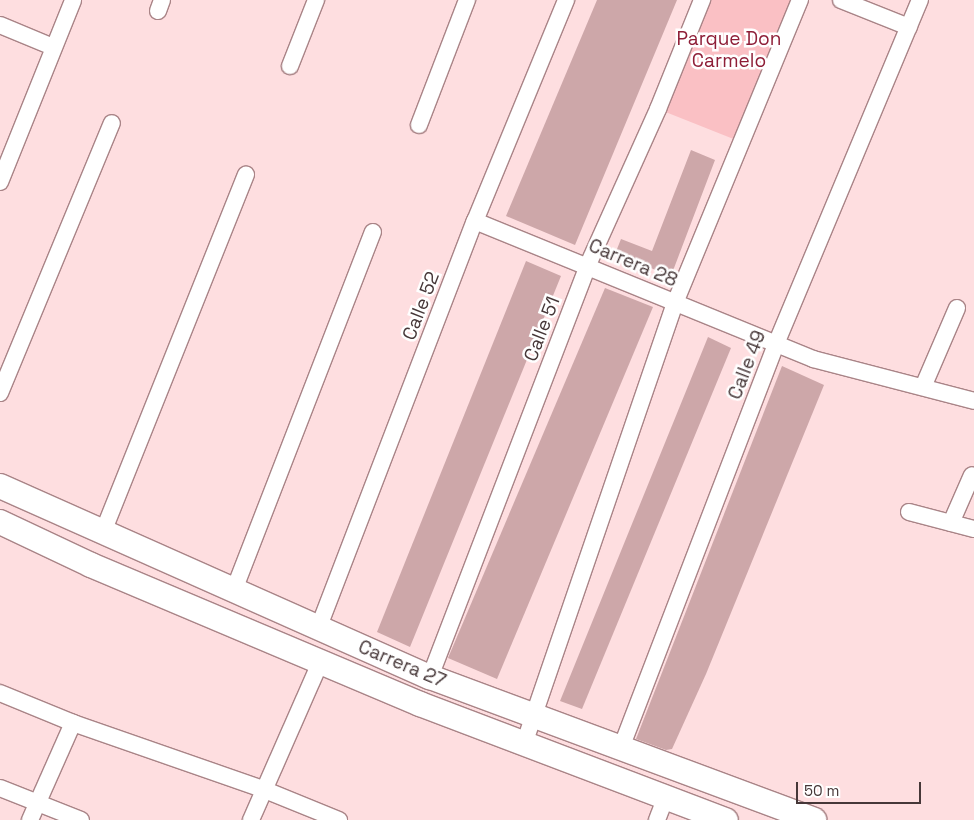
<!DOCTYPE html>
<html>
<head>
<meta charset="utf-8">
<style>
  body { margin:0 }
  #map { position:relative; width:974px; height:820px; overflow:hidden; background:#fedee0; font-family:"Space Grotesk",sans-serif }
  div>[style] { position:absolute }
  .green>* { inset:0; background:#fac0c4 }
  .building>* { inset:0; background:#cda7a9 }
  .roads { filter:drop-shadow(1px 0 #a98487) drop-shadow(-1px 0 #a98487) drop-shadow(0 1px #a98487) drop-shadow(0 -1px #a98487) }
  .street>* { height:16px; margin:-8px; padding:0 8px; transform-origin:8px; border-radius:8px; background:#fff }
  .secondary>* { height:24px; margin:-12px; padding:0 12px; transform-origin:12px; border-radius:12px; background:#fff }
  span { translate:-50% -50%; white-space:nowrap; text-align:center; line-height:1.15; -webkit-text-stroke:5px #fff; paint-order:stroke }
  .park-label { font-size:19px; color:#8e1e37 }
  .street-label { font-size:19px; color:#463738 }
  .scale { position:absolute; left:796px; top:782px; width:125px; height:22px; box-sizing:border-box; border:2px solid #463738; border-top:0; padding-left:6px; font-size:15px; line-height:18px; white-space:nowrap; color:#463738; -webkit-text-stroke:4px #fff; paint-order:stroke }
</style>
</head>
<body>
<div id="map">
  <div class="green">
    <div style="clip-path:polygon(700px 0,799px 0,741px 142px,658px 109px)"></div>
  </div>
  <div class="building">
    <div style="clip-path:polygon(597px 0,677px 0,575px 245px,506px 216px)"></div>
    <div style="clip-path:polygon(691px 150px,715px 160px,671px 276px,615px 254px,621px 239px,652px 251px)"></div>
    <div style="clip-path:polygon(526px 261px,561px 276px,410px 647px,377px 632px)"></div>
    <div style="clip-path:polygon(605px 288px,653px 307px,497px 679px,448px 658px)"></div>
    <div style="clip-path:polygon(708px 337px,731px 348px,582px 709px,560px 701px)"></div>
    <div style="clip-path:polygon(782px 366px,824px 385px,706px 674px,672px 749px,666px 750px,636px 739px)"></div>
  </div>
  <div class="roads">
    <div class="street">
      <div style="left:841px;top:0;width:73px;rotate:21.7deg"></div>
      <div style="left:158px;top:11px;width:12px;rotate:-70deg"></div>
      <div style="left:0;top:25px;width:57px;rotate:22.5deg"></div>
      <div style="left:290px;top:66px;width:71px;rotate:-68.5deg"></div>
      <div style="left:419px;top:125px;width:134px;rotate:-69deg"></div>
      <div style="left:0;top:182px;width:196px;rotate:-68.1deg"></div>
      <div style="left:475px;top:221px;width:365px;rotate:22.2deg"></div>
      <div style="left:813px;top:359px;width:166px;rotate:14.6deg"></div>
      <div style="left:923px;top:387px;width:86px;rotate:-66.7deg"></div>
      <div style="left:0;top:393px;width:292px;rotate:-67.5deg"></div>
      <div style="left:909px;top:512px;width:67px;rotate:14.7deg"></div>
      <div style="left:951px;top:523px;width:52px;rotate:-66.4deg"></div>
      <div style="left:103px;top:532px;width:385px;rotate:-68.2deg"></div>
      <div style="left:234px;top:590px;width:384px;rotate:-68.8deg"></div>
      <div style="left:318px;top:629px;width:437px;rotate:-69deg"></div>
      <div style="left:475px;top:221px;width:239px;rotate:-67.6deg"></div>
      <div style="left:430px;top:677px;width:439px;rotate:-69deg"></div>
      <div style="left:587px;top:267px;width:173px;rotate:-65.8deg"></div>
      <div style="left:658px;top:109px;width:118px;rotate:-68deg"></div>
      <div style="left:0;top:693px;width:79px;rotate:22.3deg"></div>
      <div style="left:73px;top:723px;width:203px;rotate:19.2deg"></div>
      <div style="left:265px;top:790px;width:80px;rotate:22.1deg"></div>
      <div style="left:524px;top:744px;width:466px;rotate:-71.1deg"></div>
      <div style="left:675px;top:303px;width:328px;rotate:-67.6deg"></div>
      <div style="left:621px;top:748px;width:433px;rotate:-69deg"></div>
      <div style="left:776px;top:344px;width:373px;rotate:-67.3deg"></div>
      <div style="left:0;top:788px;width:87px;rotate:21.6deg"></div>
      <div style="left:30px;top:820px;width:106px;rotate:-66.1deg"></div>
      <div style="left:251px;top:820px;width:171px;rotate:-66.3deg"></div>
      <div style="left:657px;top:820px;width:25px;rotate:-69deg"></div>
    </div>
    <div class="secondary">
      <div style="left:0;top:486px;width:471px;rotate:24deg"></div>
      <div style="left:430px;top:677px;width:410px;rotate:20.4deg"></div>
      <div style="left:0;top:522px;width:101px;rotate:25.3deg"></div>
      <div style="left:91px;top:565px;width:357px;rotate:22.9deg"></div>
      <div style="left:420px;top:704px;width:327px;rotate:20.8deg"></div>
    </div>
  </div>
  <div class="park-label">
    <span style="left:729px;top:50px">Parque Don<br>Carmelo</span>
  </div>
  <div class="street-label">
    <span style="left:633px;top:263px;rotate:23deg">Carrera 28</span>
    <span style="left:421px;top:306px;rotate:-69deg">Calle 52</span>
    <span style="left:542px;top:329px;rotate:-69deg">Calle 51</span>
    <span style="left:747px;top:365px;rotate:-69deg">Calle 49</span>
    <span style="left:402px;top:664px;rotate:23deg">Carrera 27</span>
  </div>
  <div class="scale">50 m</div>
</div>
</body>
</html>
